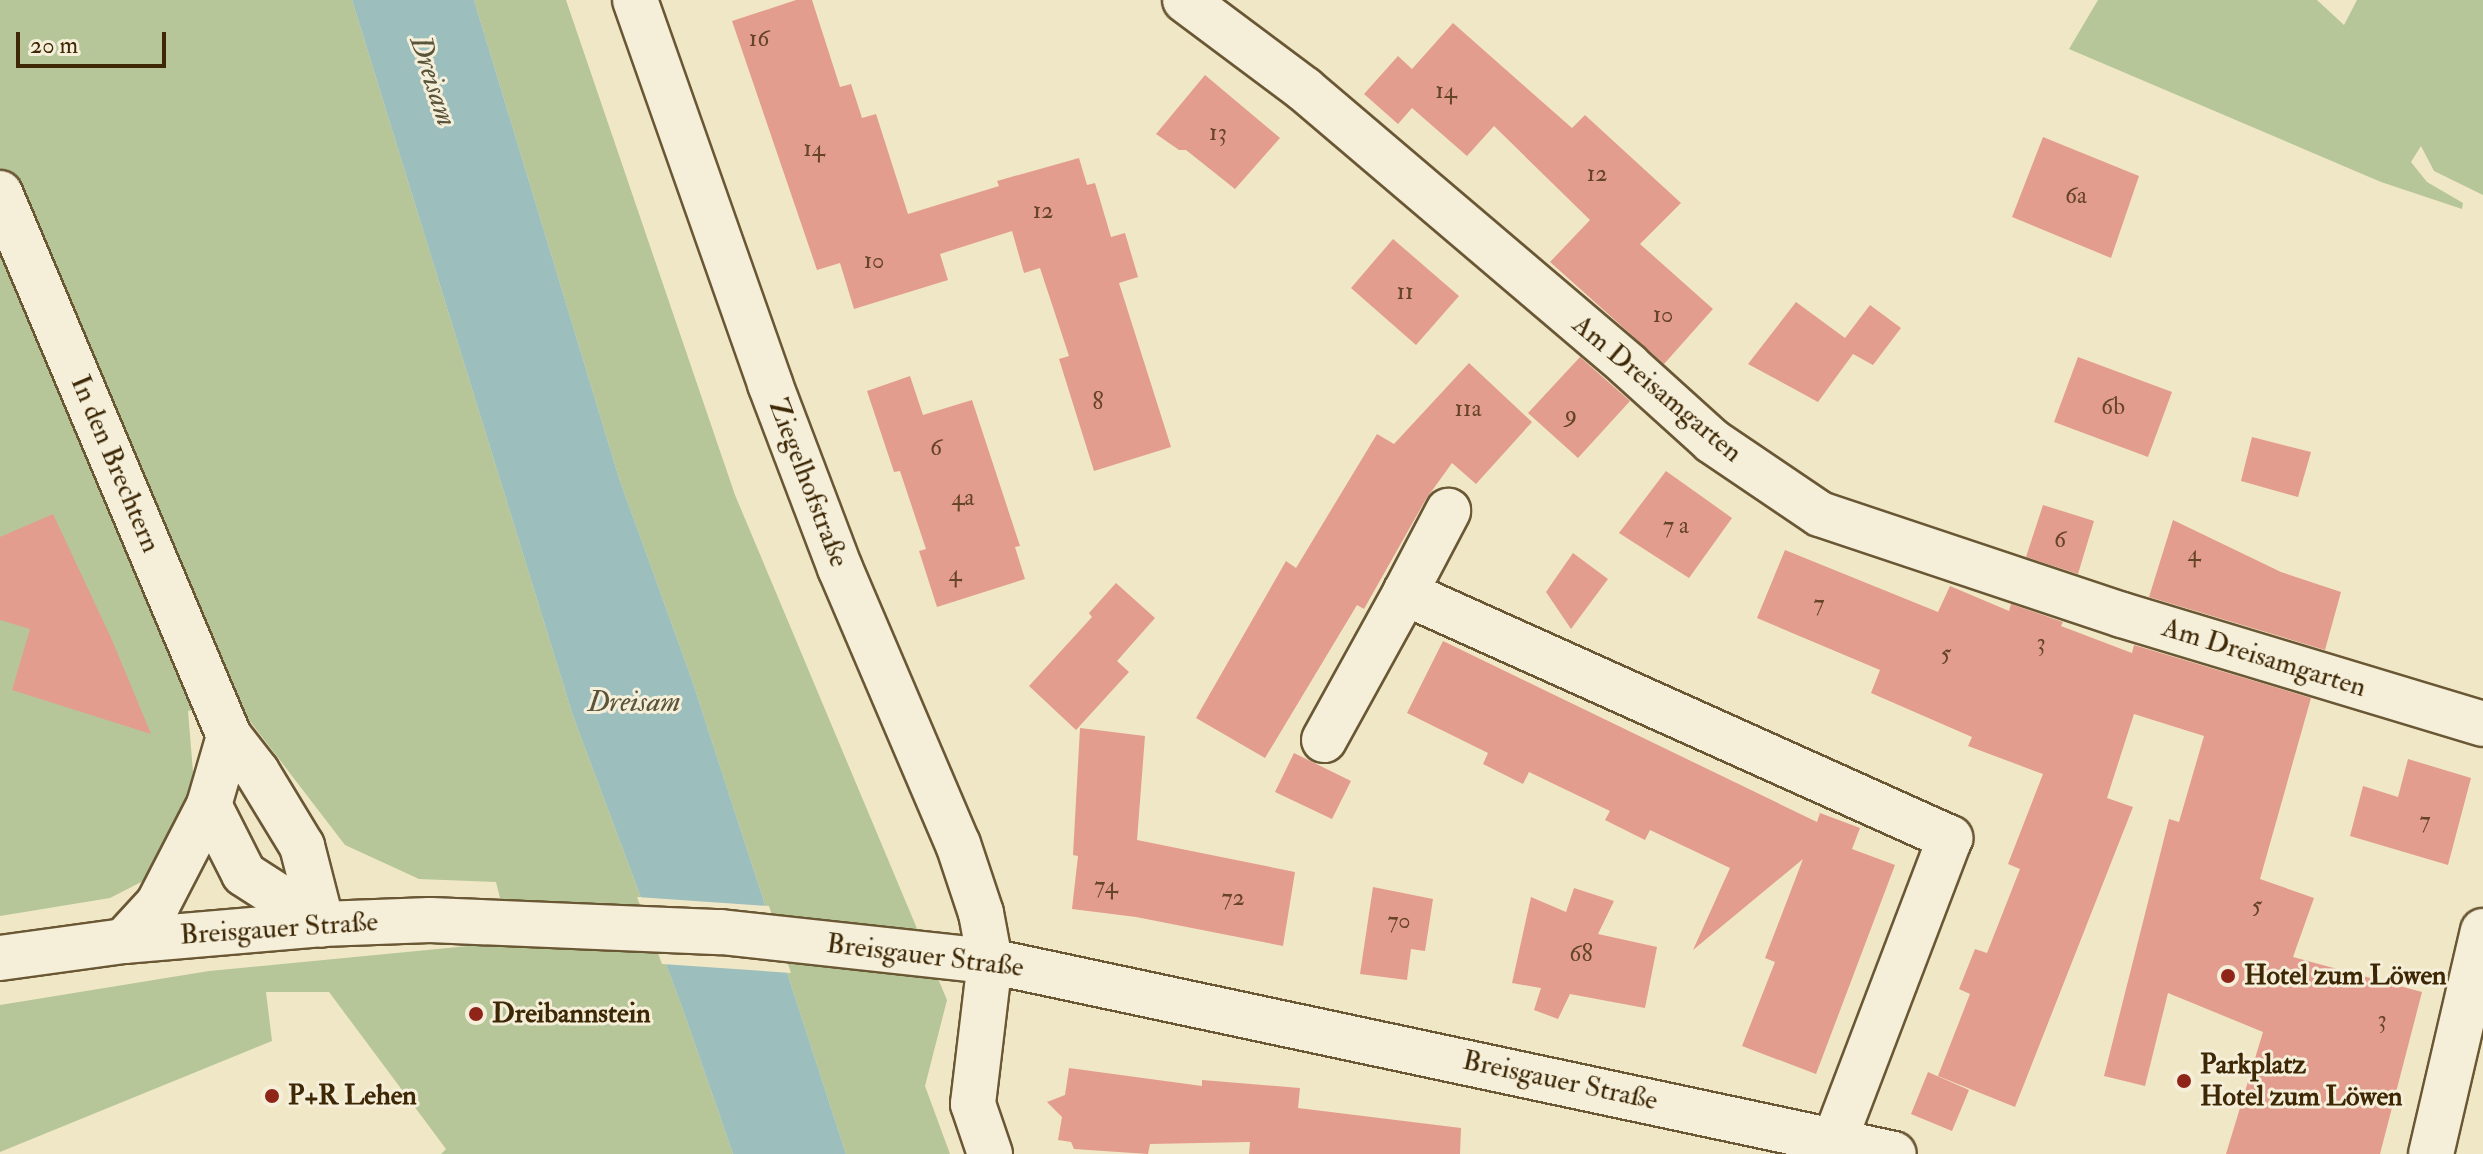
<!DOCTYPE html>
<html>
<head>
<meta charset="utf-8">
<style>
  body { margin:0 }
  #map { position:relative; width:2483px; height:1154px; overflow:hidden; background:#f0e7c6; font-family:"IM FELL Double Pica",serif }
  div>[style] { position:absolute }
  .green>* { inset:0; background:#b6c698 }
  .water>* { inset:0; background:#9cbebc }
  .pier>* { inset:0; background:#f0e7c6 }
  .building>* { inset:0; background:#e39d8e }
  .roads { filter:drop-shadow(2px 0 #6a5734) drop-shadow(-2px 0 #6a5734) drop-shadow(0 2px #6a5734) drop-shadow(0 -2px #6a5734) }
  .minor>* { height:44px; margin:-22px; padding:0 22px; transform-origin:22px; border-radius:22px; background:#f5efda }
  .dots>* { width:22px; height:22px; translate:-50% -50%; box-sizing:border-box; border:4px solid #f5efda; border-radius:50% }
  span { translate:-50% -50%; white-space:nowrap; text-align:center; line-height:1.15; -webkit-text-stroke:6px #f5efda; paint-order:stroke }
  .number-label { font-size:24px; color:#664426 }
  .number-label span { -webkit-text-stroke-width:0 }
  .street-label { font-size:28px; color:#3d2704 }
  .poi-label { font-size:28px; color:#3d2704; font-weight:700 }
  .left { translate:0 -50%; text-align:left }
  .water-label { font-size:30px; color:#5a543b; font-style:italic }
  .scale { position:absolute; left:16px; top:32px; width:150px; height:36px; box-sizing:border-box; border:4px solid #3d2704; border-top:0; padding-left:10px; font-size:24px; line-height:28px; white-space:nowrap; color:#3d2704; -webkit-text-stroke:6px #f5efda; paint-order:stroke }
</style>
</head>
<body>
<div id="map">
  <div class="green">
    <div style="clip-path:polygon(0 0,352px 0,573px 716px,682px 1007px,733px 1154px,441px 1154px,446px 1149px,329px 992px,266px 992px,272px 1041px,0 1152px,0 1005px,209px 971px,511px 942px,496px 882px,419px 879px,345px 845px,236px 703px,188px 711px,193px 772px,181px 841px,149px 878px,110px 898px,0 916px)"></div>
    <div style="clip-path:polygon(474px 0,566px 0,735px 495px,947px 1000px,925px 1086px,950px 1154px,846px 1154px,692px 680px,619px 478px)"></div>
    <div style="clip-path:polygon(2098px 0,2317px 0,2344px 25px,2357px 0,2483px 0,2483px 195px,2434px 171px,2421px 146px,2411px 162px,2427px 182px,2463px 203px,2462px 209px,2381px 182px,2069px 49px)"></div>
  </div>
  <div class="water">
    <div style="clip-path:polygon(352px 0,474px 0,619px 478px,692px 680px,846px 1154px,733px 1154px,682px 1007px,573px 716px)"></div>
  </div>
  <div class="pier">
    <div style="clip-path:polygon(637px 897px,769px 906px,791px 973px,662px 964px)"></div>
  </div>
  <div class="building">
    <div style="clip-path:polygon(796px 0,812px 0,840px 87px,851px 84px,862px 118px,876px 114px,908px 214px,999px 186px,997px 181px,1079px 158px,1087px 185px,1095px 183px,1111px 237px,1125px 233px,1138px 277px,1119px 283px,1171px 447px,1094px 471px,1059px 359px,1069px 356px,1040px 268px,1024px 273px,1012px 231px,940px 254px,948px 280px,854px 309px,840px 263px,817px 270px,732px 21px)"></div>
    <div style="clip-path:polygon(1453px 23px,1572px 128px,1585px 115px,1681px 203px,1640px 244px,1713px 309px,1664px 364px,1550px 262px,1590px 220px,1494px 126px,1467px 156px,1412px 108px,1398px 124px,1364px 94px,1398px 56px,1412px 69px)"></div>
    <div style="clip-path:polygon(1205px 75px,1280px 138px,1235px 189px,1186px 150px,1179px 150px,1156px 134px)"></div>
    <div style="clip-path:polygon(2043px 137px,2139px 176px,2111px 258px,2012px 217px)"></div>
    <div style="clip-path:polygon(1393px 239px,1459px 296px,1416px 345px,1351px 288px)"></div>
    <div style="clip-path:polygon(1796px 302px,1845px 338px,1870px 305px,1901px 328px,1873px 365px,1853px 354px,1818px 402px,1748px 364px)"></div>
    <div style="clip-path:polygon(1580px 357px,1630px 401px,1578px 458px,1528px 413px)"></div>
    <div style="clip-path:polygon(2078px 357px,2172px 392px,2148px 457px,2054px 422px)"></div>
    <div style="clip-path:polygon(1469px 363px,1532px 422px,1476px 484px,1452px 463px,1426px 499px,1364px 609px,1357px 605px,1265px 758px,1196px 718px,1286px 561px,1296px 568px,1377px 434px,1394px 444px)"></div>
    <div style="clip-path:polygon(910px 376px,923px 415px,972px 400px,1020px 546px,1015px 547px,1025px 579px,937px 607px,919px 551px,926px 549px,900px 471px,894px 472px,867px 391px)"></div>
    <div style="clip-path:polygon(2252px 437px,2311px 452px,2298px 497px,2241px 481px)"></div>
    <div style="clip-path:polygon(1666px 471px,1732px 518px,1689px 578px,1619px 533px)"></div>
    <div style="clip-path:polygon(2043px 505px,2094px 521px,2078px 574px,2026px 557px)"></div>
    <div style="clip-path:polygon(53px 514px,112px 640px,151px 734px,12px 690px,30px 629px,0 620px,0 537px)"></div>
    <div style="clip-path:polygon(2173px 520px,2281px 572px,2341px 592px,2325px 650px,2149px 597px)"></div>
    <div style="clip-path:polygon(1785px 550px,1938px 612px,1950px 586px,2009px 611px,2011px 604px,2063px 622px,2061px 626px,2132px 653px,2134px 645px,2311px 698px,2260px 879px,2314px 898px,2293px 957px,2422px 992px,2380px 1154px,2226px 1154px,2263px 1032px,2168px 993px,2145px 1086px,2104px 1076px,2169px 819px,2179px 822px,2204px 736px,2134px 714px,2107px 798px,2133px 807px,2015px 1107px,1938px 1076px,1970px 994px,1959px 989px,1975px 949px,1987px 953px,2020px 869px,2008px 864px,2043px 774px,1968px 746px,1972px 737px,1871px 693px,1880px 670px,1757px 618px)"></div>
    <div style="clip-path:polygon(1573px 553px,1608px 579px,1571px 629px,1546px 592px)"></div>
    <div style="clip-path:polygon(1116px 583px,1155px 618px,1117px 661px,1129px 672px,1076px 730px,1029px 686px,1092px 617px,1089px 613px)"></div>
    <div style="clip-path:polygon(1443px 641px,1817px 822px,1820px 813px,1860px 828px,1852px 849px,1895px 865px,1816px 1074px,1742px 1046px,1775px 962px,1765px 958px,1803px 859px,1693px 950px,1730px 868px,1650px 830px,1645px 840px,1605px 820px,1610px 811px,1529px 772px,1523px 784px,1483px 764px,1488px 753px,1407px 713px)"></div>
    <div style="clip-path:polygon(1080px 728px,1145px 736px,1137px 840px,1295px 872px,1283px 946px,1136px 917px,1072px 909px,1078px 856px,1073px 855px)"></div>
    <div style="clip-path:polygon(1294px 753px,1351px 781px,1332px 819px,1275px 792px)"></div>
    <div style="clip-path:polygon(2408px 759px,2471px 778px,2448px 865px,2350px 836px,2363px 786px,2398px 797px)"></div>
    <div style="clip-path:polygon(1373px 887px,1433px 899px,1425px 951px,1411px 949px,1407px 980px,1360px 974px)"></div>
    <div style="clip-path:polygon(1574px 888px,1614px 901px,1598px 934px,1657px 947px,1645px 1008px,1570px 994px,1558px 1019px,1534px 1010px,1541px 988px,1512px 983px,1531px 897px,1566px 912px)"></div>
    <div style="clip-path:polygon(1069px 1068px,1202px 1086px,1202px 1080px,1300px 1088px,1298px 1108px,1461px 1128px,1460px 1154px,1249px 1154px,1250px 1142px,1150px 1144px,1148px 1154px,1074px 1149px,1071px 1142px,1058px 1140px,1062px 1117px,1047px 1102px,1065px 1095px)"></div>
    <div style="clip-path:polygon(1928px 1072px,1969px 1090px,1952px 1131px,1911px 1114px)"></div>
  </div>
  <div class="roads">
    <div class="minor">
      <div style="left:635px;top:0;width:407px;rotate:70.6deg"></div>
      <div style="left:770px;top:384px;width:197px;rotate:69.2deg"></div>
      <div style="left:840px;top:568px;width:300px;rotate:66.9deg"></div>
      <div style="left:958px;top:844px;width:73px;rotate:71.6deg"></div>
      <div style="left:981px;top:913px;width:49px;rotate:79.4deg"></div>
      <div style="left:990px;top:961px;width:144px;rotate:96.8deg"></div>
      <div style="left:973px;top:1104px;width:53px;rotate:71.2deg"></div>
      <div style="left:1185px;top:0;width:149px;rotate:36.8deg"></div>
      <div style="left:1304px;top:89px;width:426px;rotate:40.4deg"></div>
      <div style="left:1628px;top:365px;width:113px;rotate:42.1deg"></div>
      <div style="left:1712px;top:441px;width:130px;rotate:34.1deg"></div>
      <div style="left:1820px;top:514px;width:318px;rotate:18.5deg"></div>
      <div style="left:2122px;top:615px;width:377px;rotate:16.8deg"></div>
      <div style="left:0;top:193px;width:589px;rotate:67.13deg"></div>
      <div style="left:229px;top:736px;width:46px;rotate:52.1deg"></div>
      <div style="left:257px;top:772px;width:87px;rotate:58.7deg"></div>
      <div style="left:302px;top:846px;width:81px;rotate:75.6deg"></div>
      <div style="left:1405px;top:593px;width:93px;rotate:-62.3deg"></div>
      <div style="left:1324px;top:740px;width:168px;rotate:-61.1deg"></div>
      <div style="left:1405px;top:593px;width:598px;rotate:24.21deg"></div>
      <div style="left:1950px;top:838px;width:324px;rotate:110.9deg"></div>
      <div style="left:209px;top:805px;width:77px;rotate:63.1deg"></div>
      <div style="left:244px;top:874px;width:93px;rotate:32.7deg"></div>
      <div style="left:124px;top:941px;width:50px;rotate:-47.4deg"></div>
      <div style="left:158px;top:904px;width:111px;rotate:-62.7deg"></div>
      <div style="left:209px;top:805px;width:72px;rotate:-73.8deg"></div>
      <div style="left:0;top:958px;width:125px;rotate:-7.8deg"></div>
      <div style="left:124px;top:941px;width:199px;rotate:-4.9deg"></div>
      <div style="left:322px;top:924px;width:108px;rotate:-2.1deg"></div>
      <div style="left:430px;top:920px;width:291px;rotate:2.4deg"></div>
      <div style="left:721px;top:932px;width:271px;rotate:6.2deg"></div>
      <div style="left:990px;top:961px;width:924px;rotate:12.05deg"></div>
      <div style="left:2431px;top:1154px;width:229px;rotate:-76.9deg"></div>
    </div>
  </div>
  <div class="dots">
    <div style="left:2228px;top:976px;background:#8f2418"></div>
    <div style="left:476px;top:1014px;background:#8f2418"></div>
    <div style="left:2184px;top:1081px;background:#8f2418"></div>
    <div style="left:272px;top:1096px;background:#8f2418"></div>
  </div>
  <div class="number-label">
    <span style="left:759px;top:39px">16</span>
    <span style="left:1446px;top:91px">14</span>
    <span style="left:1218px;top:133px">13</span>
    <span style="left:814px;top:149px">14</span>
    <span style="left:1597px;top:174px">12</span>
    <span style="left:2076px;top:196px">6a</span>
    <span style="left:1043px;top:211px">12</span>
    <span style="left:874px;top:261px">10</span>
    <span style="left:1405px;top:292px">11</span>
    <span style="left:1663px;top:315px">10</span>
    <span style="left:1098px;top:402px">8</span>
    <span style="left:2113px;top:407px">6b</span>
    <span style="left:1468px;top:409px">11a</span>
    <span style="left:1571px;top:415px">9</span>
    <span style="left:936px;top:448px">6</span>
    <span style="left:963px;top:498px">4a</span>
    <span style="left:1676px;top:526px">7 a</span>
    <span style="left:2060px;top:540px">6</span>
    <span style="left:2194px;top:554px">4</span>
    <span style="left:955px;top:574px">4</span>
    <span style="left:1819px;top:604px">7</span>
    <span style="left:2041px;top:643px">3</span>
    <span style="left:1946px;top:654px">5</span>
    <span style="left:2425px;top:821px">7</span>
    <span style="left:1106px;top:886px">74</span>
    <span style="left:1233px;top:898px">72</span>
    <span style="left:2257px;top:906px">5</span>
    <span style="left:1399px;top:921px">70</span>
    <span style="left:1581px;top:954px">68</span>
    <span style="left:2382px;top:1020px">3</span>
  </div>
  <div class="street-label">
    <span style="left:1657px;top:389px;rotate:40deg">Am Dreisamgarten</span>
    <span style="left:115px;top:464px;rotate:67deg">In den Brechtern</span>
    <span style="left:808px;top:483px;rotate:69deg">Ziegelhofstraße</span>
    <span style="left:2264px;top:658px;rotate:17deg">Am Dreisamgarten</span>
    <span style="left:279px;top:929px;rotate:-4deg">Breisgauer Straße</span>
    <span style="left:925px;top:956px;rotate:7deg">Breisgauer Straße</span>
    <span style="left:1560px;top:1081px;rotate:12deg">Breisgauer Straße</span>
  </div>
  <div class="poi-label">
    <span class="left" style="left:2244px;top:976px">Hotel zum Löwen</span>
    <span class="left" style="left:492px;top:1014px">Dreibannstein</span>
    <span class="left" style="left:2200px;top:1081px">Parkplatz<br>Hotel zum Löwen</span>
    <span class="left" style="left:288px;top:1096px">P+R Lehen</span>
  </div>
  <div class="water-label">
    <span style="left:433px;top:81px;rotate:72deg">Dreisam</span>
    <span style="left:634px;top:702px">Dreisam</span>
  </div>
  <div class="scale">20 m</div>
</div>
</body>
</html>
